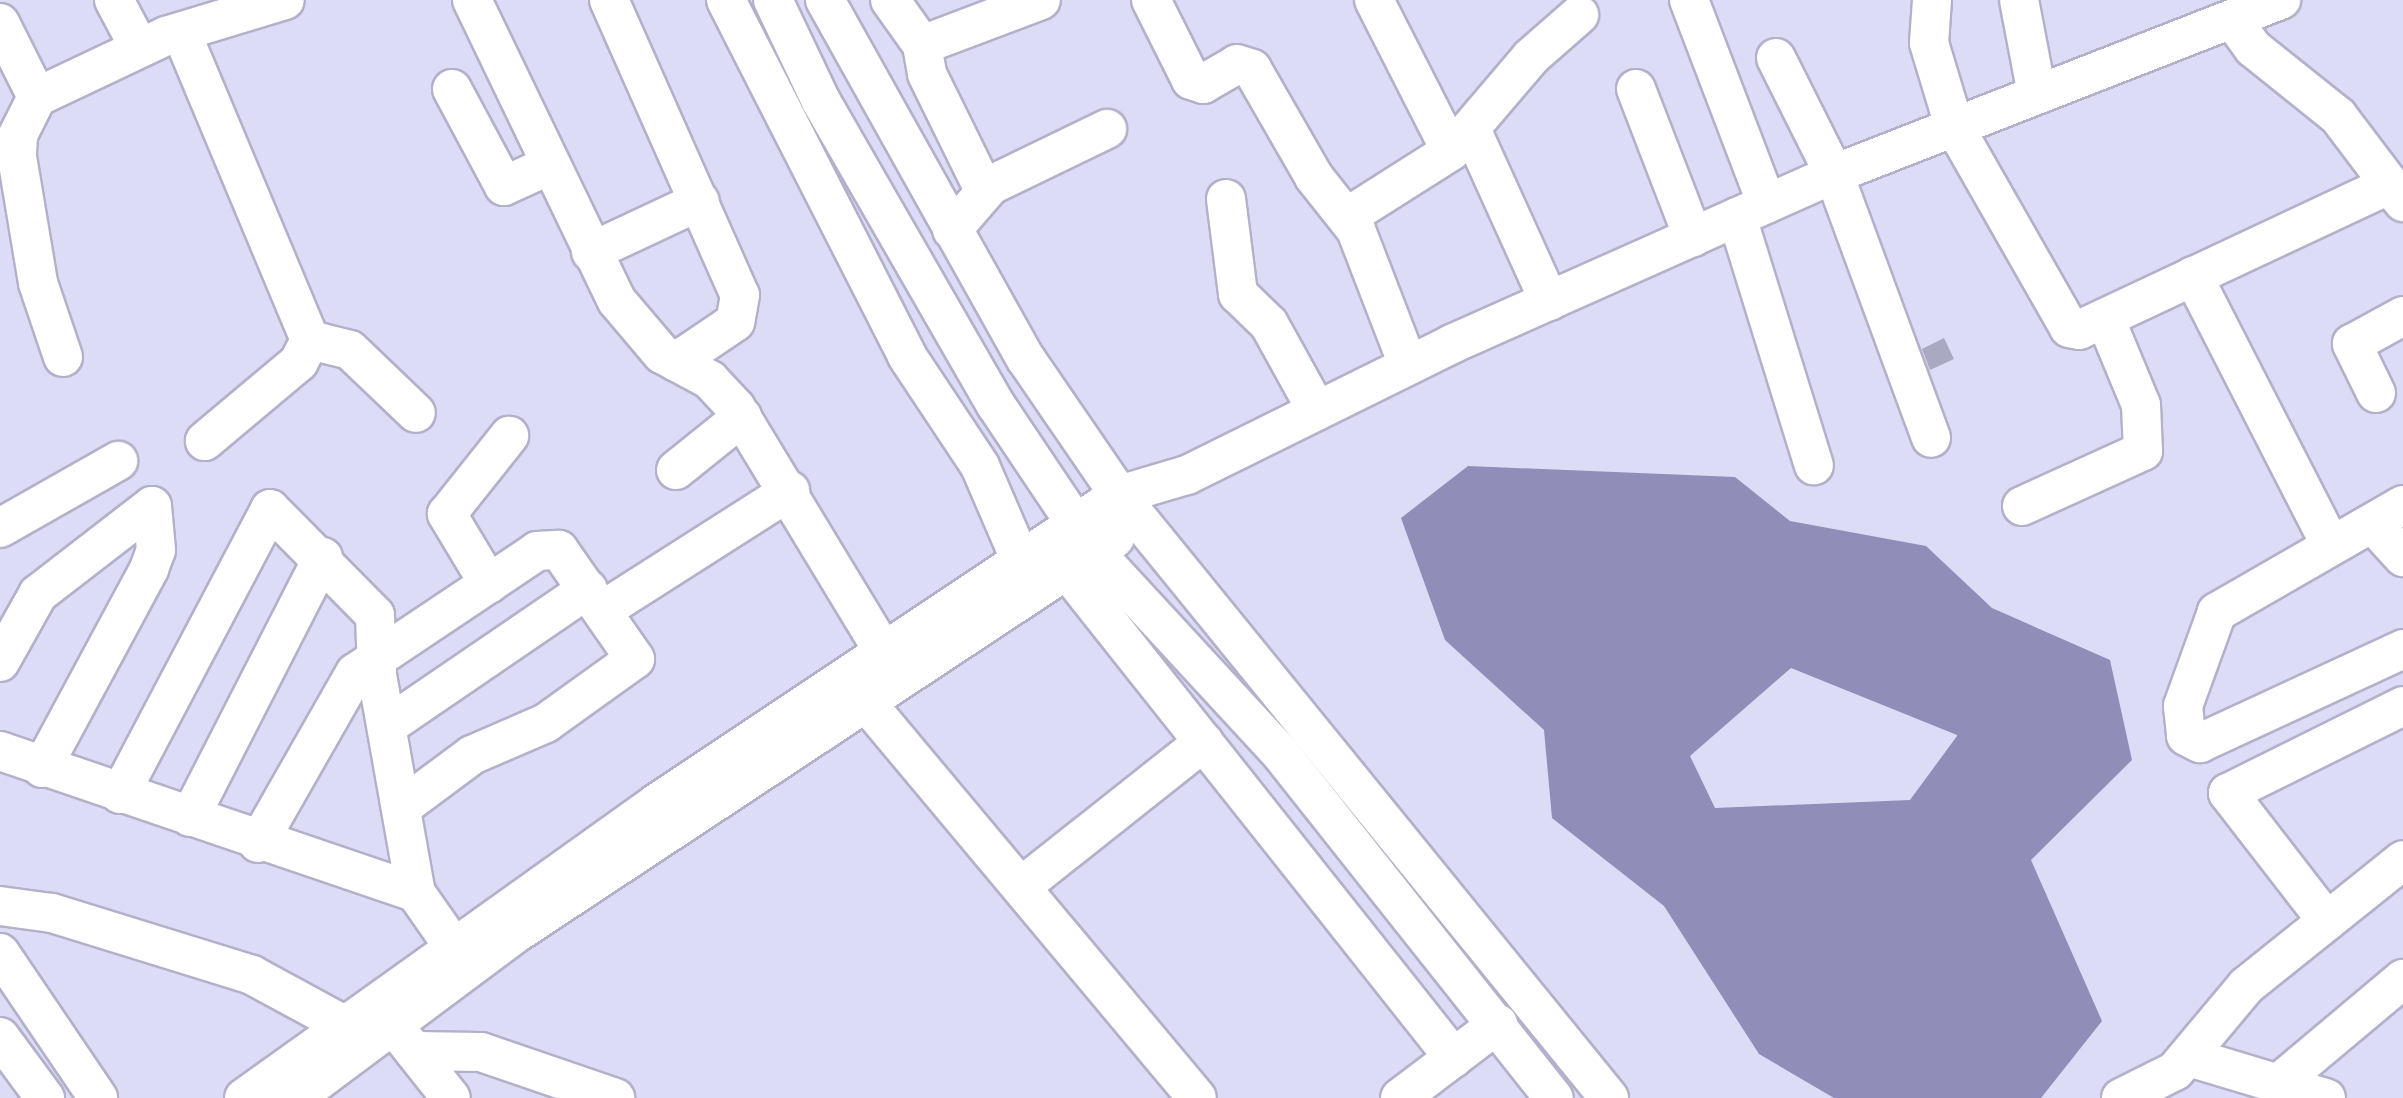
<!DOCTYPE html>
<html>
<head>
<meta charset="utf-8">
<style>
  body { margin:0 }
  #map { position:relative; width:2403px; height:1098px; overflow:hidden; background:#dddcf6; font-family:Ubuntu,sans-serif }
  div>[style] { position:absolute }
  .water>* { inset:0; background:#908db8 }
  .building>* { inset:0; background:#aaa9c2 }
  .roads { filter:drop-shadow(2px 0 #b3b1ca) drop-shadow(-2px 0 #b3b1ca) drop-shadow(0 2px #b3b1ca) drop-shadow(0 -2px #b3b1ca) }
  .minor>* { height:38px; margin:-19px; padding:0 19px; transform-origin:19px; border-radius:19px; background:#fff }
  span { translate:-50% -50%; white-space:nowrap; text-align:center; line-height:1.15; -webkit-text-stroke:6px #fff; paint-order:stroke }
</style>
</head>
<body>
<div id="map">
  <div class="water">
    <div style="clip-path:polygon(evenodd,1468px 466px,1735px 477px,1790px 521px,1926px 546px,1992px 608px,2110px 660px,2132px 760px,2031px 860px,2102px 1021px,2041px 1098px,1834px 1098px,1759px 1054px,1664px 906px,1552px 818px,1544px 730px,1445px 640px,1401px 518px,1468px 466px,1791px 668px,1957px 735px,1957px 736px,1910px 800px,1715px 808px,1690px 756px,1791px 668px)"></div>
  </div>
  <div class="building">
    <div style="clip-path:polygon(1944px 338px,1954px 359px,1930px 370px,1922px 349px)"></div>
  </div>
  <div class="roads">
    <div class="minor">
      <div style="left:114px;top:0;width:53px;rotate:62deg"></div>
      <div style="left:472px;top:0;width:334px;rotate:64.3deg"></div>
      <div style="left:617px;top:301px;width:70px;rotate:49.7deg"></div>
      <div style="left:662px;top:354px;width:55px;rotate:28.4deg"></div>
      <div style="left:710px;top:380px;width:38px;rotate:47deg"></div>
      <div style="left:736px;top:408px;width:284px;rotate:58.8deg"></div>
      <div style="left:609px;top:0;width:323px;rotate:66.1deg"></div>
      <div style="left:740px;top:295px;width:27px;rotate:100deg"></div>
      <div style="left:735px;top:322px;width:71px;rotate:145.9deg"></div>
      <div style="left:726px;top:0;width:399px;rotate:63deg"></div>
      <div style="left:907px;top:356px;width:132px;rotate:56.4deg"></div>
      <div style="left:980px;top:466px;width:101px;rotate:66.7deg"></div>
      <div style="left:773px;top:0;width:112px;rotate:64.6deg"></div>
      <div style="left:821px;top:101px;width:351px;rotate:60.1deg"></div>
      <div style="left:996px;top:405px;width:174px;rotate:56.2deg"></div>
      <div style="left:1093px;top:550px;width:277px;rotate:47.3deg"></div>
      <div style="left:1281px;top:754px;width:439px;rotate:51.6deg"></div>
      <div style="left:825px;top:0;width:411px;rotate:60.8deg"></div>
      <div style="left:1026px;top:359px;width:165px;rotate:55.6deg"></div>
      <div style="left:1119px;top:495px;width:777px;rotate:50.9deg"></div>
      <div style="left:890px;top:0;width:55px;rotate:54.6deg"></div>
      <div style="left:922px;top:45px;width:127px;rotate:-20.7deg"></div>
      <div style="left:1151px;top:0;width:89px;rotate:63.4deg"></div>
      <div style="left:1191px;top:80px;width:13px;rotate:18deg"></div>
      <div style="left:1203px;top:84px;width:39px;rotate:-30deg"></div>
      <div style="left:1237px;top:64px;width:16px;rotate:18deg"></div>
      <div style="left:1252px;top:69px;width:125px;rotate:60.1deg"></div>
      <div style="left:1314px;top:177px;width:68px;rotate:51.6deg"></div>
      <div style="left:1356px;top:230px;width:145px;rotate:68.9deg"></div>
      <div style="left:1374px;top:0;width:169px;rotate:63deg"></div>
      <div style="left:1689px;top:0;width:218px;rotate:69.1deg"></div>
      <div style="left:1932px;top:0;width:43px;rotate:94deg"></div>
      <div style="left:1929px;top:43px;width:87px;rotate:73.2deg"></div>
      <div style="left:1954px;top:126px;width:232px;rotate:60.3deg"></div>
      <div style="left:2069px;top:328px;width:10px;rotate:11deg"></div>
      <div style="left:2079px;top:330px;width:340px;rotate:-25.1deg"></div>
      <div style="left:2019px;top:0;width:96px;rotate:79.2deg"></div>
      <div style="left:2232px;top:19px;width:36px;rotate:54deg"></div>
      <div style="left:2253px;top:48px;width:109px;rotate:38.7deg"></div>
      <div style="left:2338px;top:116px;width:108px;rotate:52.9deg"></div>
      <div style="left:0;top:23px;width:83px;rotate:63.4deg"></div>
      <div style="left:37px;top:97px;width:143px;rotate:-25.3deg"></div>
      <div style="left:166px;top:36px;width:124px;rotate:-16.8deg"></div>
      <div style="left:182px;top:34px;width:332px;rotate:67.3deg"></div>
      <div style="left:310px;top:340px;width:25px;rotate:117deg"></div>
      <div style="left:299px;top:362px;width:123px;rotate:140deg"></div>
      <div style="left:922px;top:45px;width:29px;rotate:80deg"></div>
      <div style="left:927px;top:74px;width:129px;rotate:63.8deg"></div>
      <div style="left:1776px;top:58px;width:130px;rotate:63.4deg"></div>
      <div style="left:1834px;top:174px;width:281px;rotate:69.8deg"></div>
      <div style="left:452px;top:89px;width:110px;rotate:61.8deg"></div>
      <div style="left:504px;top:186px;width:51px;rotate:-24.5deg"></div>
      <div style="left:1636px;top:89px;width:159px;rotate:68.9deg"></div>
      <div style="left:37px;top:97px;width:42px;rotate:116.6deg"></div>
      <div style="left:18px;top:135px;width:22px;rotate:93deg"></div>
      <div style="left:17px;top:157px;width:128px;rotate:80.5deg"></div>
      <div style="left:38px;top:283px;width:78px;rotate:71.3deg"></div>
      <div style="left:1472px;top:131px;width:187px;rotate:65.6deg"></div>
      <div style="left:1226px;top:199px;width:96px;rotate:82.8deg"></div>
      <div style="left:1238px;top:294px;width:43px;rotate:44.1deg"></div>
      <div style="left:1269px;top:324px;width:99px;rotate:61.1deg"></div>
      <div style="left:1347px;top:217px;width:123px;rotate:-32.4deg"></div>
      <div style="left:1451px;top:151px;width:123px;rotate:-49.6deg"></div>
      <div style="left:1531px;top:57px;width:64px;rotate:-41.2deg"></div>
      <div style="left:1737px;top:217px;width:260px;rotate:72.8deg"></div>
      <div style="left:952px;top:230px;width:60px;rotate:-49.1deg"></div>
      <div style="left:991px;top:185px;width:129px;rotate:-25.8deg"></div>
      <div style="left:591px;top:252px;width:120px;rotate:-25.1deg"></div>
      <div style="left:2193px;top:276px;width:303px;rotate:62.9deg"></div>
      <div style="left:310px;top:340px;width:41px;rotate:14deg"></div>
      <div style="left:350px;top:350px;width:91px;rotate:43.7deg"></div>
      <div style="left:2376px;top:393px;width:55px;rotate:-116.1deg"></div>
      <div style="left:2352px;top:344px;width:58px;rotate:-28.8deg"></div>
      <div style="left:676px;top:470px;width:85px;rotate:-38.8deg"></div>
      <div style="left:2403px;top:505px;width:215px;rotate:150.1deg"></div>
      <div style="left:2217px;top:612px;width:100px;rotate:109.9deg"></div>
      <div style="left:2183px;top:706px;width:30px;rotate:84deg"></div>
      <div style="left:2186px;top:736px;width:16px;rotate:27deg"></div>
      <div style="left:2200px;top:743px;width:224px;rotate:-24.8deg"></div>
      <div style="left:2022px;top:506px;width:133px;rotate:-24.4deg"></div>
      <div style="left:2143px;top:451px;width:46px;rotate:-92.5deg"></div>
      <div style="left:2141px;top:405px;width:94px;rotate:-112.5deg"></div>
      <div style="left:2373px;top:524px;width:45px;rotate:47.7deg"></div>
      <div style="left:0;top:528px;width:136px;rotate:-29.6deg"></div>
      <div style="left:1066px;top:569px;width:624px;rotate:51.57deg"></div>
      <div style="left:489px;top:584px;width:82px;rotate:-121deg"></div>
      <div style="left:447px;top:514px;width:100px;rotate:-51.5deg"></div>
      <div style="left:603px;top:610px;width:222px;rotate:-32.5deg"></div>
      <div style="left:0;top:662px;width:78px;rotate:-60.8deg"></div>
      <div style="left:38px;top:594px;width:144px;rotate:-37.7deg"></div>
      <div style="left:849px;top:682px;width:542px;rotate:50.09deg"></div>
      <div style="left:387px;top:726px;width:243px;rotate:-34.3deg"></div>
      <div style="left:0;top:751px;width:440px;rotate:18.8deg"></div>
      <div style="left:42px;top:768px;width:226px;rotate:-61.7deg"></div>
      <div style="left:149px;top:569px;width:20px;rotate:-70deg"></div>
      <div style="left:156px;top:550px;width:44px;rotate:-95.2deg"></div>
      <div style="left:120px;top:794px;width:322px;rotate:-62.2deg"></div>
      <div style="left:270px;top:509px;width:149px;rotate:45.3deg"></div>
      <div style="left:375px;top:615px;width:60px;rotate:88.1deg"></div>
      <div style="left:377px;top:675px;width:221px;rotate:79.9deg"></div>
      <div style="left:416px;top:893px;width:65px;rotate:55.1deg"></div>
      <div style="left:190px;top:817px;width:292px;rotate:-62.9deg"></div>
      <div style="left:258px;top:843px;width:196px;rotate:-60.3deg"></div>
      <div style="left:355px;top:673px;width:219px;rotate:-33.8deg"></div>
      <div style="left:537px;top:551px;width:22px;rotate:-3deg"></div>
      <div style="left:559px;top:550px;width:133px;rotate:55.1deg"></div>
      <div style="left:635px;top:659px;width:110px;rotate:144.3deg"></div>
      <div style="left:546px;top:723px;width:81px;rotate:156.6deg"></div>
      <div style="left:472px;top:755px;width:87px;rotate:143.4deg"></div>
      <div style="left:1022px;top:886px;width:232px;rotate:-38.4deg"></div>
      <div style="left:0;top:906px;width:52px;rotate:7.7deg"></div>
      <div style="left:52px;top:913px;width:209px;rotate:17.2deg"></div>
      <div style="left:252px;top:975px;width:105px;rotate:28.5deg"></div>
      <div style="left:2327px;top:921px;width:162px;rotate:-127.7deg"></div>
      <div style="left:2228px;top:793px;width:195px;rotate:-26.4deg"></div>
      <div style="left:0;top:953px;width:175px;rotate:55.9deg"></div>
      <div style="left:401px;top:1035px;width:80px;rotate:51.6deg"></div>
      <div style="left:0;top:1037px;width:76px;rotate:53.6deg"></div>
      <div style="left:414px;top:1051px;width:67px;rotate:0.9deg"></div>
      <div style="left:481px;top:1052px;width:142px;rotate:18.9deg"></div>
      <div style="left:2189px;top:1057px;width:143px;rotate:16.7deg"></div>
      <div style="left:2279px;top:1083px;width:162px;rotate:-40deg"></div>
      <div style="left:244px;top:1098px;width:508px;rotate:-35.54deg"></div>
      <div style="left:657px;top:803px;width:555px;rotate:-33.69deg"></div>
      <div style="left:1119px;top:495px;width:71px;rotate:-16.4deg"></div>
      <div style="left:1187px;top:475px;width:296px;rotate:-26.3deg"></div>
      <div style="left:1452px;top:344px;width:418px;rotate:-24deg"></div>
      <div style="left:1834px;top:174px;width:480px;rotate:-21.3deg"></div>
      <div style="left:295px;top:1098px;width:278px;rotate:-36.7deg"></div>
      <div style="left:518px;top:932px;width:715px;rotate:-33.42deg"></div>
      <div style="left:1400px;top:1098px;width:123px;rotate:-37.1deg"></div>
      <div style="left:2121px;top:1098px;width:60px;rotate:-26.6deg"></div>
      <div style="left:2175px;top:1071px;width:111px;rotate:-50.1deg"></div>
      <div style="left:2246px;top:986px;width:201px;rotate:-38.7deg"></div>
    </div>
  </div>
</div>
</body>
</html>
